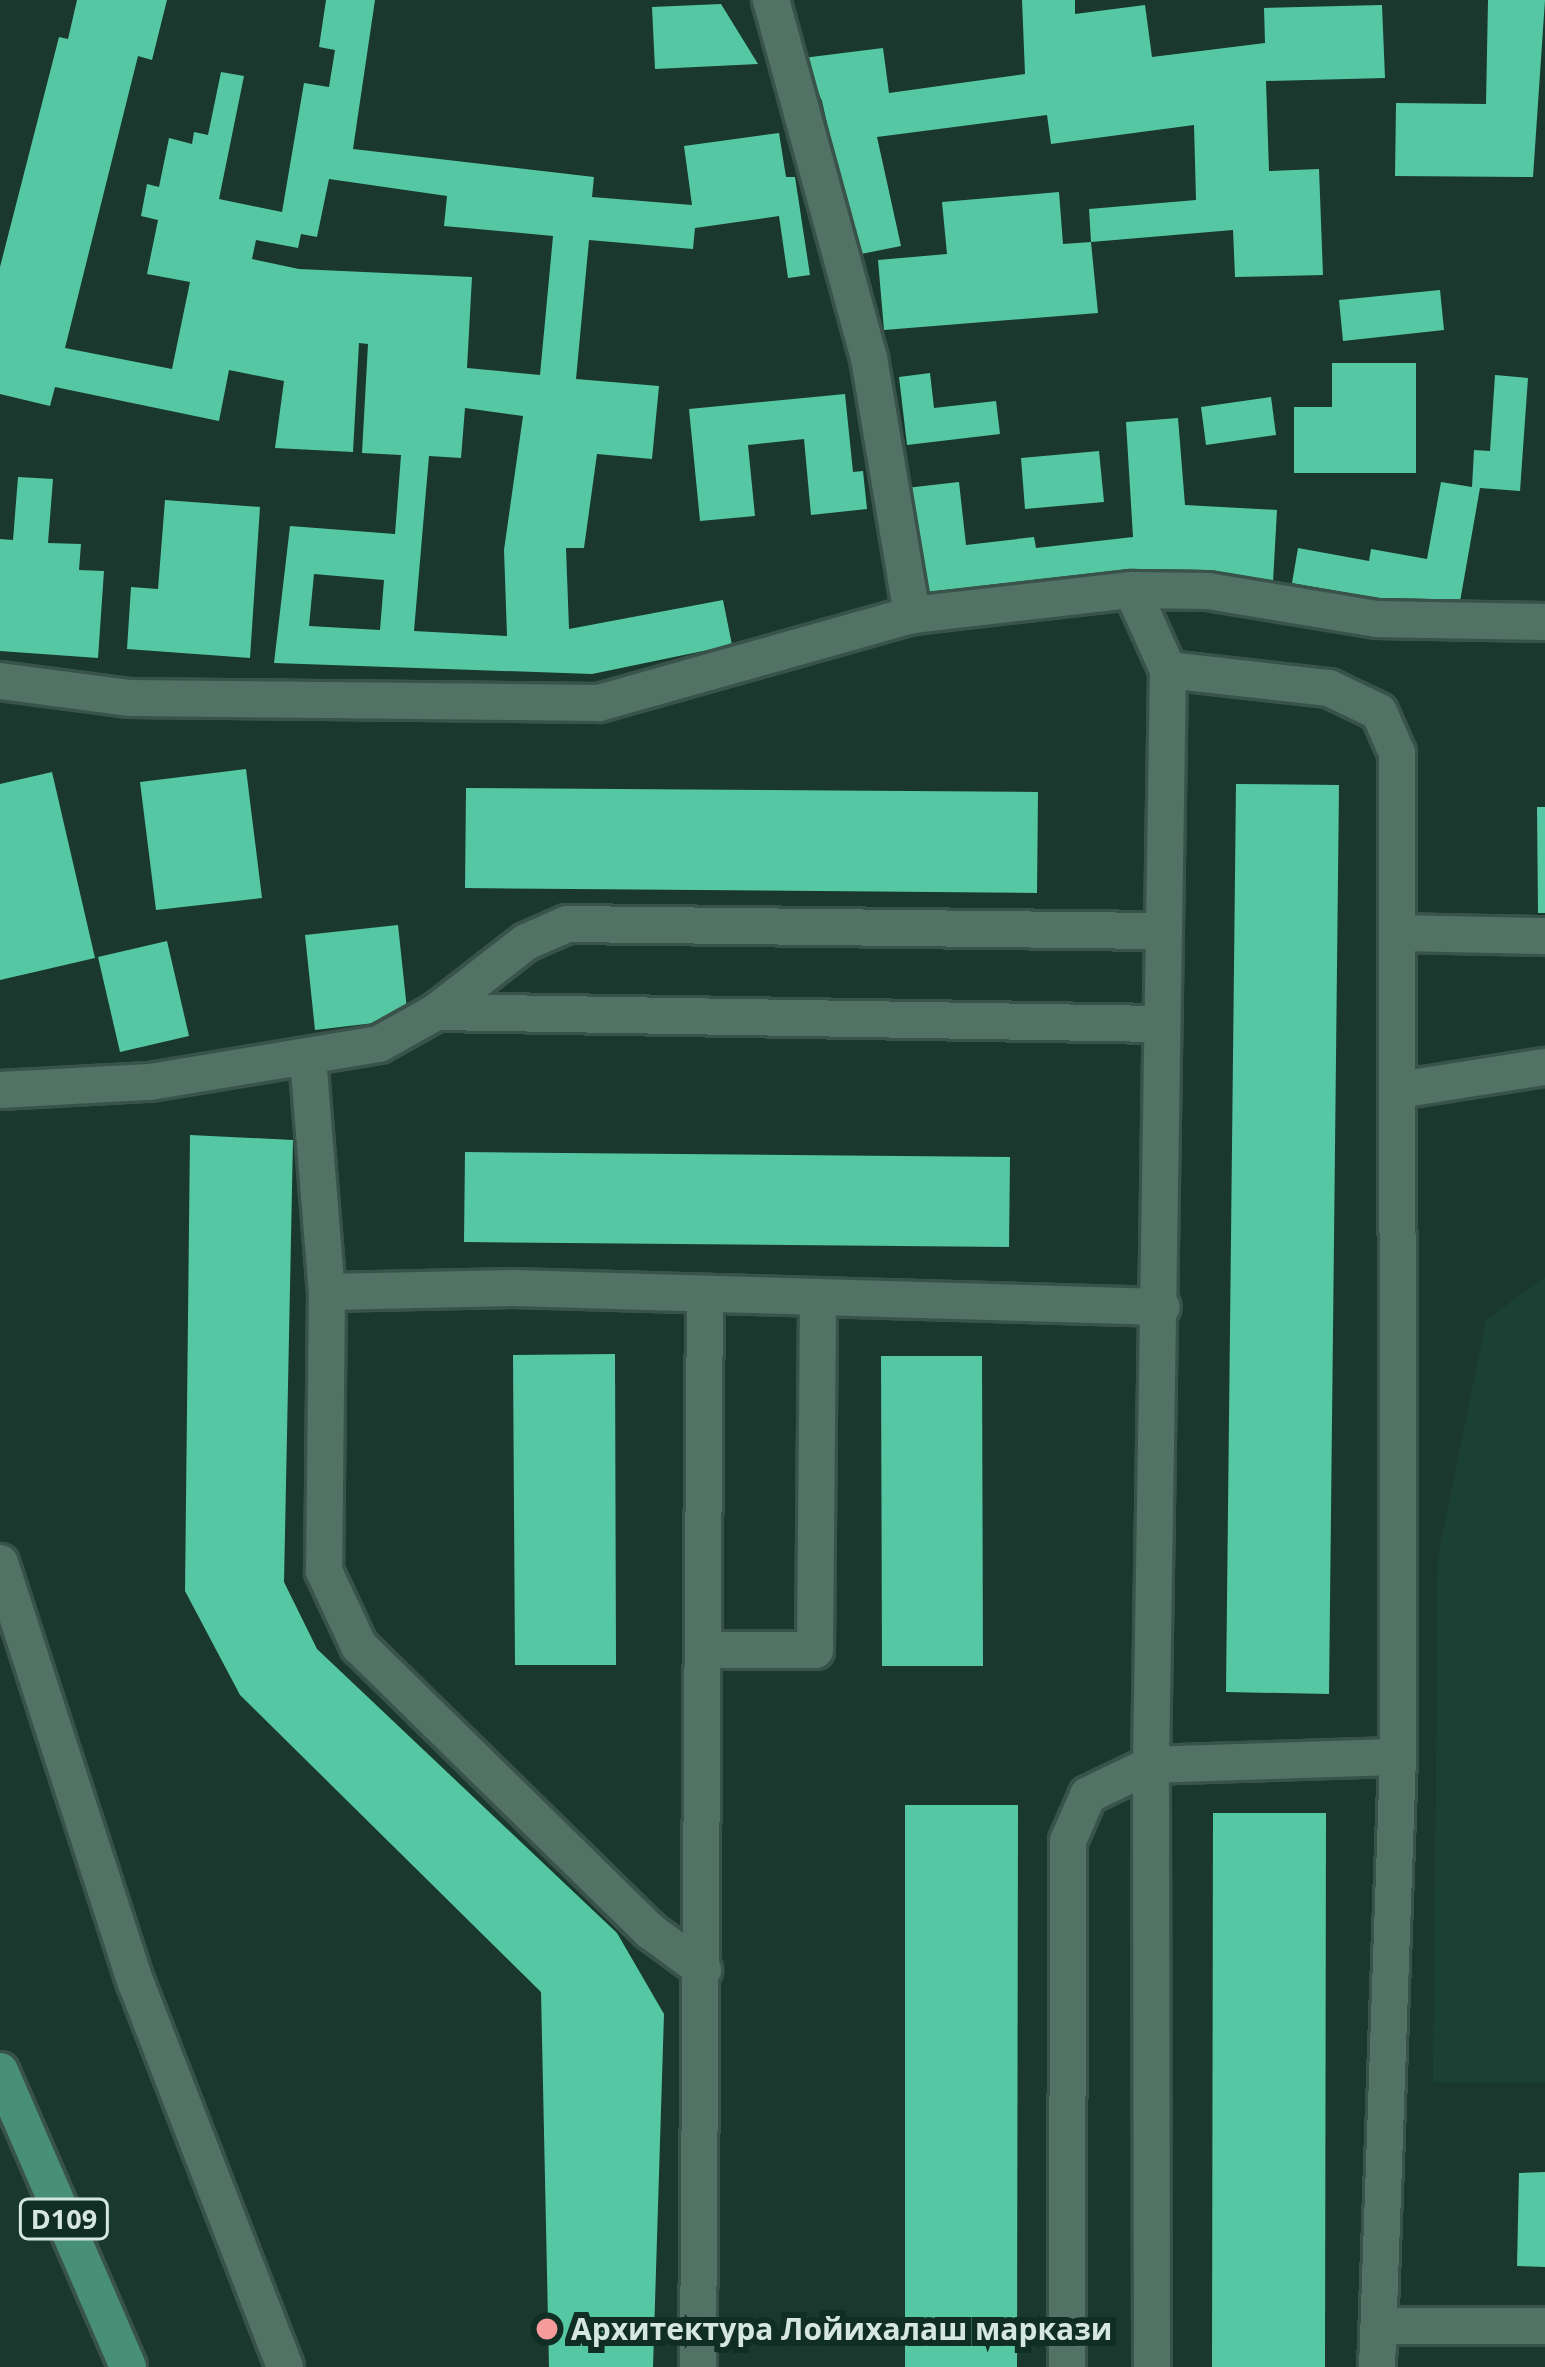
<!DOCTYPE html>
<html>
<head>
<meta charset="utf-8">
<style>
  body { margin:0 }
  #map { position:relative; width:1545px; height:2367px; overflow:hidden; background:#1b382e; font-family:"Open Sans",sans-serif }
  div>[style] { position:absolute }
  .built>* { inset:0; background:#1a4134 }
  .building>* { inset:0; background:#56c7a3 }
  .roads { filter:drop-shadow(3px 0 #39534b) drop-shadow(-3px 0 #39534b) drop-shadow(0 3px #39534b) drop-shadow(0 -3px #39534b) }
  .minor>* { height:36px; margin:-18px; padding:0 18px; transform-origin:18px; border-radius:18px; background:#537266 }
  .major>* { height:36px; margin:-18px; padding:0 18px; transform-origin:18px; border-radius:18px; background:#488f78 }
  .dots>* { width:33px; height:33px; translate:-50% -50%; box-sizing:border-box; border:6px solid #112e25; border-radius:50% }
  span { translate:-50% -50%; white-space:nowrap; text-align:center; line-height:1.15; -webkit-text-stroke:12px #112e25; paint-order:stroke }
  .shield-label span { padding:3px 9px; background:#112e25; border:3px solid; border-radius:9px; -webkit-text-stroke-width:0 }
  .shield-label { font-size:27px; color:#d6e7e0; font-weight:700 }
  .poi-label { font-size:30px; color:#d6e7e0; font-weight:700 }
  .left { translate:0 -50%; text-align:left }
</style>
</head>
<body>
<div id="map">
  <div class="built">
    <div style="clip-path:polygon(1545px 1277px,1545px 2082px,1433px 2082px,1438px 1557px,1486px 1320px)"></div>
  </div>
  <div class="building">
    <div style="clip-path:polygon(evenodd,77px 0,167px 0,152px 60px,138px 56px,65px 348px,172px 369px,190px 282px,147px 274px,158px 220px,141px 216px,147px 184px,159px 187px,169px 138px,192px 144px,194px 132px,208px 135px,221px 72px,244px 76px,219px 199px,282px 212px,304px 83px,329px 87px,335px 50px,319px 47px,326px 0,375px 0,353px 149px,594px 177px,592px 197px,692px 205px,684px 146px,779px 133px,786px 177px,795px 177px,810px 275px,788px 278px,779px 216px,695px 228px,693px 249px,589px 240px,576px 379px,659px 386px,652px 459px,597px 454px,584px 548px,566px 548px,569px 629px,723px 600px,732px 645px,592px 674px,274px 663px,290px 526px,395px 534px,401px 455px,362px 453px,368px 344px,359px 343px,353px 452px,275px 448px,284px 381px,229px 370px,219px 421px,55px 387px,50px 406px,0 394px,0 267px,59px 37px,68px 39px,77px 0,329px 179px,447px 196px,444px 226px,553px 236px,540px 375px,467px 368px,472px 277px,299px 269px,252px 259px,256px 240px,298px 248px,301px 234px,317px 237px,329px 179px,77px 0,465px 408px,523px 416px,504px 550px,507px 636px,414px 631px,429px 456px,461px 458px,465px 408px,77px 0,314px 574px,384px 580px,380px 630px,309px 626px,314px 574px)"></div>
    <div style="clip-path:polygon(1022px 0,1075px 0,1075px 14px,1145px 5px,1152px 57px,1265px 43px,1264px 8px,1382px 5px,1385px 78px,1266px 81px,1269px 171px,1319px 169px,1323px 275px,1235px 277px,1233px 230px,1091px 242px,1089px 209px,1196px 200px,1194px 125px,1051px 144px,1047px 115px,877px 137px,901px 246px,856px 255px,822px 101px,803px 58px,883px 48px,889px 93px,1025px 74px)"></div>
    <div style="clip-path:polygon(1488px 0,1545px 0,1533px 177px,1395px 176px,1396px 103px,1486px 104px)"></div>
    <div style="clip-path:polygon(721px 4px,758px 64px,655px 69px,652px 7px)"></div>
    <div style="clip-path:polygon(1059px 192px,1063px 244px,1091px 242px,1098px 313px,884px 330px,878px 260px,947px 254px,942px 202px)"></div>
    <div style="clip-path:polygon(1440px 290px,1444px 330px,1343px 341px,1339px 300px)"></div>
    <div style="clip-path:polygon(1332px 363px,1416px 363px,1416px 473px,1294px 473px,1294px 407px,1332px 407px)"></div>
    <div style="clip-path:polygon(930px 373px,934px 408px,996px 401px,1000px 434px,907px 445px,899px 377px)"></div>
    <div style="clip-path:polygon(1495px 375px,1528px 378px,1520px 491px,1480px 488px,1458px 613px,1292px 583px,1298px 548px,1369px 561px,1371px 549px,1427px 559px,1441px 482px,1472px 487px,1474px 450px,1490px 451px)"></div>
    <div style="clip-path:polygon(845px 394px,853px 472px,863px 471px,867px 509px,811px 515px,804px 439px,748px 445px,755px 516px,700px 521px,689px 409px)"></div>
    <div style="clip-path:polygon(1271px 397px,1276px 435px,1206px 445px,1201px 407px)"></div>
    <div style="clip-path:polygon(1178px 418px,1185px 505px,1277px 510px,1273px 582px,1135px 574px,919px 598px,906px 488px,959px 482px,966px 545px,1034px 537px,1036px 548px,1133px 537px,1126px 422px)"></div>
    <div style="clip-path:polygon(1099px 451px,1104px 502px,1025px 509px,1021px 458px)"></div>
    <div style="clip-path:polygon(18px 477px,53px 479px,48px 543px,81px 544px,79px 570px,104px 571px,98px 658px,0 651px,0 539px,13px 540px)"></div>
    <div style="clip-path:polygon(165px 500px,260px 507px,250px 658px,127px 649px,131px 587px,158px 589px)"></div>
    <div style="clip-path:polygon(246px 769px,262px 898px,156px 910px,140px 782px)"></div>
    <div style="clip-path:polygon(52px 772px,95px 958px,0 980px,0 784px)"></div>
    <div style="clip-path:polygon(1236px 784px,1339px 785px,1329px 1694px,1226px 1692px)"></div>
    <div style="clip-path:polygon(466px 788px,1038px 792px,1037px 893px,465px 888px)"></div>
    <div style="clip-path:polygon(1537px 807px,1545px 807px,1545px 913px,1538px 913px)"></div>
    <div style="clip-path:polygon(398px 925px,408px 1019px,315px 1030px,305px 935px)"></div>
    <div style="clip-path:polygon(167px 941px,189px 1036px,120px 1052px,98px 957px)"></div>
    <div style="clip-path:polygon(190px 1135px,293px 1140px,284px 1582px,317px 1649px,617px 1933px,664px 2014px,653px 2367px,549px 2367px,541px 1992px,240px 1695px,185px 1591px)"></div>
    <div style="clip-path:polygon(465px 1152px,1010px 1157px,1009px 1247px,464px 1242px)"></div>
    <div style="clip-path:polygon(615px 1354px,616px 1665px,515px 1665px,513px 1355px)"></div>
    <div style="clip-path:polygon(881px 1356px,982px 1356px,983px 1666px,882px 1666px)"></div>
    <div style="clip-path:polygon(905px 1805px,1018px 1805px,1017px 2367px,905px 2367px)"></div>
    <div style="clip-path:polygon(1213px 1813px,1326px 1813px,1325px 2367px,1212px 2367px)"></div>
    <div style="clip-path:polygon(1545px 2172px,1545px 2267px,1517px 2266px,1519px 2173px)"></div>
  </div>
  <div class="roads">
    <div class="minor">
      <div style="left:771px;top:0;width:371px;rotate:74.7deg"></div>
      <div style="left:869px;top:358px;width:261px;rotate:80.5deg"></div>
      <div style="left:1132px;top:590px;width:88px;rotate:65.8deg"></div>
      <div style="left:1168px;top:670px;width:162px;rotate:6.4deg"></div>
      <div style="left:1329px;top:688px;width:55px;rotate:25.6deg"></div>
      <div style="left:1379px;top:712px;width:45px;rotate:66.3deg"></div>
      <div style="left:1397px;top:753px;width:1004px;rotate:89.94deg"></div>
      <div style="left:1398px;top:1757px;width:610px;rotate:91.97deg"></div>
      <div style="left:0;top:681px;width:131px;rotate:7.5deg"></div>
      <div style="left:130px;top:698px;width:469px;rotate:0.6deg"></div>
      <div style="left:599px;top:703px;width:325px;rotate:-15.7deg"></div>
      <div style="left:912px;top:615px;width:221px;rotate:-6.5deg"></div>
      <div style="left:1132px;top:590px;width:76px;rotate:0.8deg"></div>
      <div style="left:1208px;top:591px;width:171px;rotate:9.4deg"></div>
      <div style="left:1377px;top:619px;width:168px;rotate:1deg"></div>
      <div style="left:1399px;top:933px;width:146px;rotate:1.2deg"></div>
      <div style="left:436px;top:1012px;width:724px;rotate:0.95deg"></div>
      <div style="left:308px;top:1058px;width:235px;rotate:85.4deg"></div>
      <div style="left:327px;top:1292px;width:186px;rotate:-1.2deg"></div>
      <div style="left:513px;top:1288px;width:649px;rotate:1.68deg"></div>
      <div style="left:0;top:1090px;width:150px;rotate:-3.1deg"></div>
      <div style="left:150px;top:1082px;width:232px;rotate:-9.4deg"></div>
      <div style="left:379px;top:1044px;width:65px;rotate:-29.3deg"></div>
      <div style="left:436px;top:1012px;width:114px;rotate:-37.9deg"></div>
      <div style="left:526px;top:942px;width:45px;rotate:-23.7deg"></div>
      <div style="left:567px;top:924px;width:594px;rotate:0.68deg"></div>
      <div style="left:1399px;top:1090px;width:148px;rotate:-9deg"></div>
      <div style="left:327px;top:1292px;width:279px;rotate:90.6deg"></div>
      <div style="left:324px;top:1571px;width:83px;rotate:65deg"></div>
      <div style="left:359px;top:1646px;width:407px;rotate:44.4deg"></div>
      <div style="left:650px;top:1931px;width:66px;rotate:36.3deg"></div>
      <div style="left:0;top:1563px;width:441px;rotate:72.1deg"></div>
      <div style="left:136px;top:1983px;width:412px;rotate:68.8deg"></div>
      <div style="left:705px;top:1650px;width:110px"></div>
      <div style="left:815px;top:1650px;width:353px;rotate:-89.5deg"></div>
      <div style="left:1379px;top:2326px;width:166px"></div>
      <div style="left:698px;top:2367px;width:1070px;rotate:-89.63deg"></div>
      <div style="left:1067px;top:2367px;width:526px;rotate:-89.89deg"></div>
      <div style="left:1068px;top:1841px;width:50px;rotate:-66.5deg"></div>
      <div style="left:1088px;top:1795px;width:70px;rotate:-25.5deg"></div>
      <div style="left:1151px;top:1765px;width:247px;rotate:-1.9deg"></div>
      <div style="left:1152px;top:2367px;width:602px;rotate:-90.1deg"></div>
      <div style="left:1151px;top:1765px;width:1095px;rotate:-89.11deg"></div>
    </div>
    <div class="major">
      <div style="left:0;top:2071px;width:322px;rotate:66.6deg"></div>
    </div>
  </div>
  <div class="dots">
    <div style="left:547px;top:2329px;background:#f59b9b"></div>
  </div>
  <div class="shield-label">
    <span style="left:64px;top:2219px">D109</span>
  </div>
  <div class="poi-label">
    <span class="left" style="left:571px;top:2329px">Архитектура Лойихалаш маркази</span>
  </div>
</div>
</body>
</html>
